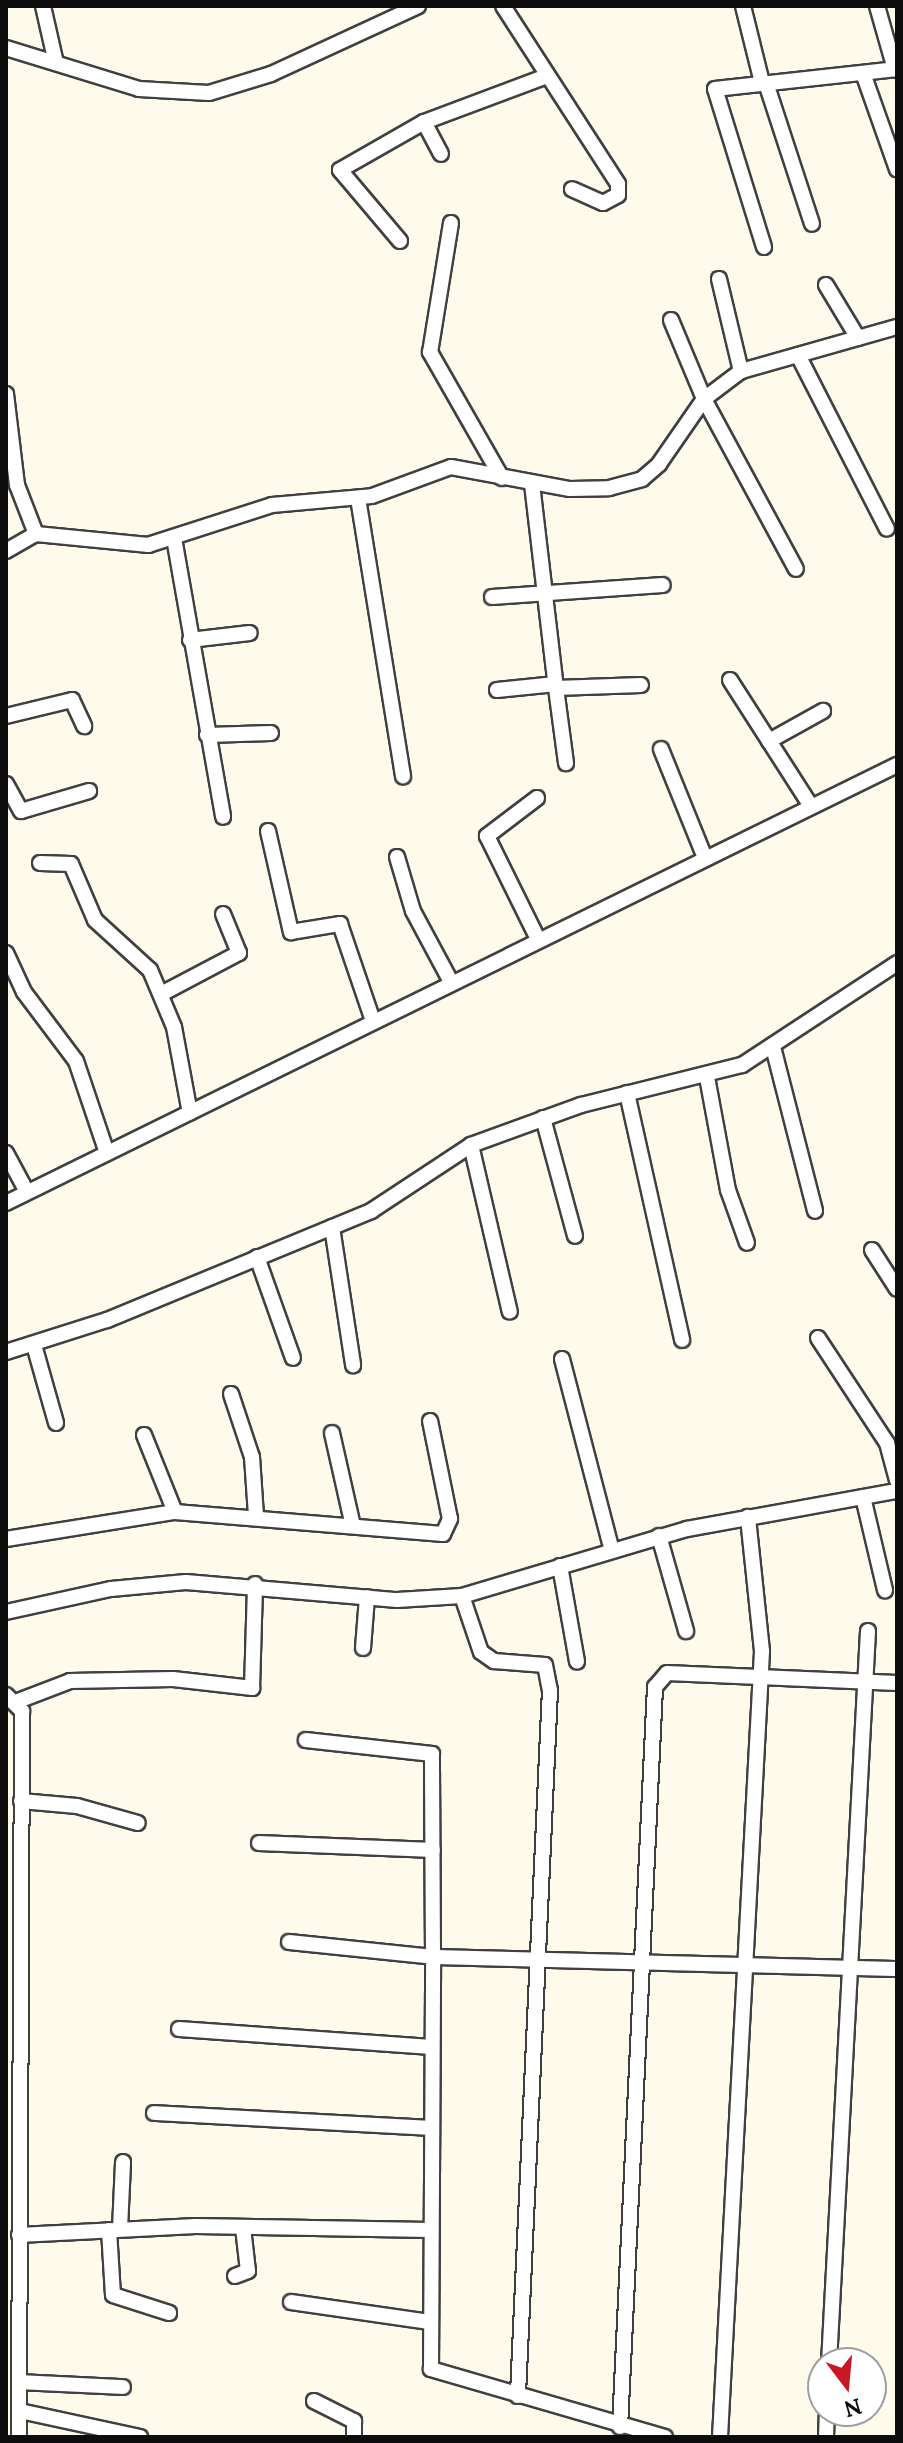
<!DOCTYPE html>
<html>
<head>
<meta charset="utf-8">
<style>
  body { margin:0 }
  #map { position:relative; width:903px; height:2443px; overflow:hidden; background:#fffbec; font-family:Lora,serif }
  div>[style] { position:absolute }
  .roads { filter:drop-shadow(2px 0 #404040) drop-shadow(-2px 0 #404040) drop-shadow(0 2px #404040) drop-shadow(0 -2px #404040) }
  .minor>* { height:14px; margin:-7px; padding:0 7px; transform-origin:7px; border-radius:7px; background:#fff }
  span { translate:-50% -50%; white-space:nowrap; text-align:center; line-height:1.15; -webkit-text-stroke:8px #fff; paint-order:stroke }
  .frame { position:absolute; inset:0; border:8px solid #0d0d0d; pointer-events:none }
  .north { position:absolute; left:807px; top:2347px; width:80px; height:80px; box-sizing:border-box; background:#fff; border:2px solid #9e9e9e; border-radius:50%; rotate:164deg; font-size:22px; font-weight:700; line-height:32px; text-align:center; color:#0d0d0d }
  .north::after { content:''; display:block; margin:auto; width:28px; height:36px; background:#c91825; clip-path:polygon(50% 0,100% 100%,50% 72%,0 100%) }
</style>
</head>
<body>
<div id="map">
  <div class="roads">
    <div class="minor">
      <div style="left:43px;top:6px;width:58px;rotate:77.2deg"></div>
      <div style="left:503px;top:6px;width:212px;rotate:57.1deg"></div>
      <div style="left:618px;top:184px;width:11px;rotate:90deg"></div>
      <div style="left:618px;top:195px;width:17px;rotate:152deg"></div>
      <div style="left:603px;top:203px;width:34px;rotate:-156deg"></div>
      <div style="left:743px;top:6px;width:79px;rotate:76.1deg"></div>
      <div style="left:877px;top:6px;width:66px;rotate:74.1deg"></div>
      <div style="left:6px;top:48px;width:139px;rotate:17.1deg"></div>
      <div style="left:139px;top:89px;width:70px;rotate:3.3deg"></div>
      <div style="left:209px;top:93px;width:65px;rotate:-17deg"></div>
      <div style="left:271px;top:74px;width:162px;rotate:-24.8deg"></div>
      <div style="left:864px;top:76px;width:99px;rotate:70.5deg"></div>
      <div style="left:766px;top:83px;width:148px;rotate:71.9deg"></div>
      <div style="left:424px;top:122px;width:36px;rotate:62deg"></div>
      <div style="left:451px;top:223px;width:131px;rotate:99.2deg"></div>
      <div style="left:430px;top:352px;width:145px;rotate:60.3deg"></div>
      <div style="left:400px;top:241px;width:93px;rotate:-130.2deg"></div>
      <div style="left:340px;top:170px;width:97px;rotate:-29.7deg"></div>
      <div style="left:424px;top:122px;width:131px;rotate:-20.5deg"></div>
      <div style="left:764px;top:247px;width:165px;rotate:-107.2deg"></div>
      <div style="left:715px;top:89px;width:183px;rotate:-6.3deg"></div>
      <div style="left:719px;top:279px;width:95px;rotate:76.6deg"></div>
      <div style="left:826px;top:285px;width:62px;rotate:58.9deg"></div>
      <div style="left:671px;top:320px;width:86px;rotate:67.3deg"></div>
      <div style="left:704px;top:399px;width:193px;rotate:61.6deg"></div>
      <div style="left:798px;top:355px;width:195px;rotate:62.9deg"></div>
      <div style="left:6px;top:394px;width:92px;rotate:83.1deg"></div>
      <div style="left:17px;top:485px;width:53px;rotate:68.8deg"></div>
      <div style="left:532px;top:484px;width:205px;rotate:83.3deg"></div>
      <div style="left:556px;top:688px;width:85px;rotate:-2deg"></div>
      <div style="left:358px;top:498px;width:282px;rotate:80.8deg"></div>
      <div style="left:174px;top:538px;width:283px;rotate:80deg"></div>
      <div style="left:6px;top:551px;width:34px;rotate:-30deg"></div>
      <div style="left:36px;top:534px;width:113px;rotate:5.6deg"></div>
      <div style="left:148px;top:545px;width:130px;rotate:-17.9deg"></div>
      <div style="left:272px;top:505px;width:100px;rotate:-5.1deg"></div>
      <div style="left:372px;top:496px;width:84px;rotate:-20.2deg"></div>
      <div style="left:451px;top:467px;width:121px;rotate:10.5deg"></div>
      <div style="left:570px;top:489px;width:39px;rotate:-1deg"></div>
      <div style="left:609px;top:488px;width:34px;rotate:-15deg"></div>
      <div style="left:642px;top:479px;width:23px;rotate:-41deg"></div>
      <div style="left:659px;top:464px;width:79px;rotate:-55.3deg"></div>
      <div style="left:704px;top:399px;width:46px;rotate:-37.1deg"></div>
      <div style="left:741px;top:371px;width:162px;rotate:-15.8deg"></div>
      <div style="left:492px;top:597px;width:171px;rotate:-4deg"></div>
      <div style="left:190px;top:640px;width:60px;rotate:-6.7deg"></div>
      <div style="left:730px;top:680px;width:150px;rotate:57.3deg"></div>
      <div style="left:556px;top:688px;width:76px;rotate:82.4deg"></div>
      <div style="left:497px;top:690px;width:59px;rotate:-5.8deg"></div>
      <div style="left:6px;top:716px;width:68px;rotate:-13.6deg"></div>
      <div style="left:72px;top:700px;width:29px;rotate:65deg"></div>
      <div style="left:207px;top:735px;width:64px;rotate:-1.8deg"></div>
      <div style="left:769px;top:741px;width:62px;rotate:-29.1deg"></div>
      <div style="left:661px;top:749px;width:118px;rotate:68deg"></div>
      <div style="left:6px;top:784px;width:31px;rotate:61deg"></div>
      <div style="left:21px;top:811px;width:71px;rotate:-16.4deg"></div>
      <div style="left:537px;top:798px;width:63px;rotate:142.8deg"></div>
      <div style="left:487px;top:836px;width:115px;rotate:63.7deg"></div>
      <div style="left:268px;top:831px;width:104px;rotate:77.2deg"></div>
      <div style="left:291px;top:932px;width:50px;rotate:-9.3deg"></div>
      <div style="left:340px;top:924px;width:102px;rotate:71.2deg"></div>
      <div style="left:397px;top:857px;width:56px;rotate:73.5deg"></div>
      <div style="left:413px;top:911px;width:81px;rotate:61.8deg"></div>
      <div style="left:40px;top:863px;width:31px;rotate:2deg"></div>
      <div style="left:71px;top:864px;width:61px;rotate:66.8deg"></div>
      <div style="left:95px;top:920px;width:74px;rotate:42.3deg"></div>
      <div style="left:150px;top:970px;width:62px;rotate:67.2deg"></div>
      <div style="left:174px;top:1027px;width:87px;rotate:79.5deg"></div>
      <div style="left:6px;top:953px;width:43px;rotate:65.2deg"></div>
      <div style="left:24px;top:992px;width:86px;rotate:53deg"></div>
      <div style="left:76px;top:1061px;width:97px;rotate:71.4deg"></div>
      <div style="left:163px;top:993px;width:86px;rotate:-27.8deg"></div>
      <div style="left:239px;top:953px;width:42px;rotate:-112.3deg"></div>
      <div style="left:773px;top:1047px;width:169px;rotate:75.6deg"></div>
      <div style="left:707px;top:1077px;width:115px;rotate:79.5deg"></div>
      <div style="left:728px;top:1190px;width:56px;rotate:70.3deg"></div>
      <div style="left:627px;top:1093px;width:253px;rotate:77.4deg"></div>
      <div style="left:543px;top:1118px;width:122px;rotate:74.8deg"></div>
      <div style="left:471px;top:1145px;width:171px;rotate:76.9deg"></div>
      <div style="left:6px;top:1153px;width:44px;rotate:61.7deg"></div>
      <div style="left:6px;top:1203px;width:993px;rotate:-26.18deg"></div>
      <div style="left:332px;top:1227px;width:140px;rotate:81.3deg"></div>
      <div style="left:872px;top:1250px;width:46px;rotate:57.3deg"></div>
      <div style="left:257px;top:1257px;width:107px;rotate:70.4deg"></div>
      <div style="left:818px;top:1338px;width:126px;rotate:56.7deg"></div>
      <div style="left:887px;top:1443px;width:39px;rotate:75deg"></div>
      <div style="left:34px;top:1345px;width:81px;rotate:74.2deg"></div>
      <div style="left:6px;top:1352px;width:106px;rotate:-17.6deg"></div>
      <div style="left:107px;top:1320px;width:286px;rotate:-22.4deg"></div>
      <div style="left:371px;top:1211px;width:120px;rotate:-33.4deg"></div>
      <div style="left:471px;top:1145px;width:117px;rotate:-20deg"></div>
      <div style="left:581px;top:1105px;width:166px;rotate:-14deg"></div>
      <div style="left:742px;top:1065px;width:186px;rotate:-33.3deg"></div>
      <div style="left:562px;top:1359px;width:194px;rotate:75.4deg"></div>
      <div style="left:231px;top:1394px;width:66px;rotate:71.6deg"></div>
      <div style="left:252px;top:1457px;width:58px;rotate:86.1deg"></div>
      <div style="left:332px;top:1433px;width:95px;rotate:77.3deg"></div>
      <div style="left:144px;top:1435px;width:83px;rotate:68.1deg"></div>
      <div style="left:863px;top:1497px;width:96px;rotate:76.7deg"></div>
      <div style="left:659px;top:1536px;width:99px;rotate:74.1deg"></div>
      <div style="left:6px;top:1539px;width:171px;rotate:-9.1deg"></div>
      <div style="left:175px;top:1512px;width:269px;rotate:4.7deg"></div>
      <div style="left:443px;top:1534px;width:17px;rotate:-65deg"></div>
      <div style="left:450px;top:1519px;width:100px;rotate:-101.5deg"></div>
      <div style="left:560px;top:1566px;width:97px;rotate:79.9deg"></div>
      <div style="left:462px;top:1596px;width:59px;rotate:71.3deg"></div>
      <div style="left:481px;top:1652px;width:16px;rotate:35deg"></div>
      <div style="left:494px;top:1661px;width:51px;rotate:4.5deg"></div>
      <div style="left:545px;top:1665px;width:25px;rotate:79deg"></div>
      <div style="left:550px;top:1690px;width:707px;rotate:92.6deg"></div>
      <div style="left:6px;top:1612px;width:107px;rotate:-12.4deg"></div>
      <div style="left:111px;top:1589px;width:75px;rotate:-5.3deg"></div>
      <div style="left:186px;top:1582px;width:212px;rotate:4.9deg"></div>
      <div style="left:397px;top:1600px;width:65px;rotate:-3.5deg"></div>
      <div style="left:462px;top:1596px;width:235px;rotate:-16.6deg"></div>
      <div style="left:687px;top:1529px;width:213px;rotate:-10.3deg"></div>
      <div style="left:363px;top:1648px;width:51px;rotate:-85.5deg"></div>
      <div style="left:6px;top:1695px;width:23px;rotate:45deg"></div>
      <div style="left:22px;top:1711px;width:726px;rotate:90.24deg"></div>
      <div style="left:18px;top:1701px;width:56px;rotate:-21deg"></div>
      <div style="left:70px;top:1681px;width:103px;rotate:-1.1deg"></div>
      <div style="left:173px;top:1679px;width:80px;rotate:6.5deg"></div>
      <div style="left:252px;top:1688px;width:104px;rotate:-88.3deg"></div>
      <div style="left:21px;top:1801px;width:56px;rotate:5.1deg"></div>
      <div style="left:77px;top:1806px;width:63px;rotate:15.6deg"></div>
      <div style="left:259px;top:1843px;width:174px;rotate:2.3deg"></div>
      <div style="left:289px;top:1942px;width:145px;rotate:5.9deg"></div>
      <div style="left:433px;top:1957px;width:203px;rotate:-90.3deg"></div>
      <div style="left:432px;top:1754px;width:127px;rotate:-173.7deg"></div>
      <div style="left:179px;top:2029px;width:253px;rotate:4.1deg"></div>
      <div style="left:154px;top:2113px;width:276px;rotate:3.1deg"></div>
      <div style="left:120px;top:2229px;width:67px;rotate:-87.4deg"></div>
      <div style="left:109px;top:2230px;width:65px;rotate:86.5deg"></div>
      <div style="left:113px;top:2295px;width:59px;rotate:17.8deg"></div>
      <div style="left:19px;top:2235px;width:177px;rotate:-2.9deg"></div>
      <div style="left:196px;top:2226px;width:234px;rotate:1deg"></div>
      <div style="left:235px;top:2276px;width:14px;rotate:-21deg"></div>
      <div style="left:248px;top:2271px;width:43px;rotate:-96.6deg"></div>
      <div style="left:291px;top:2302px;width:140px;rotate:8.2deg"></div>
      <div style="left:829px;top:2363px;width:733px;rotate:-86.95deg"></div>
      <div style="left:20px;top:2382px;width:103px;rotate:2.8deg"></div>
      <div style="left:314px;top:2401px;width:45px;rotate:26.6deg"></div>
      <div style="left:354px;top:2421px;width:16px;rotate:90deg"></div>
      <div style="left:20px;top:2411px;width:123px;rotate:12.2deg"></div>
      <div style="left:620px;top:2427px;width:741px;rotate:-87.29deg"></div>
      <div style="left:655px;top:1687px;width:18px;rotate:-49deg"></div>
      <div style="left:667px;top:1673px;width:230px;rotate:2.5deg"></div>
      <div style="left:665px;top:2437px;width:244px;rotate:-163.8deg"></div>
      <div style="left:431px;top:2369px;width:412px;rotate:-89.7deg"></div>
      <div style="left:433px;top:1957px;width:464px;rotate:1.5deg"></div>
      <div style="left:720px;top:2437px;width:787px;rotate:-86.94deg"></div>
      <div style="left:762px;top:1651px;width:135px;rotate:-96deg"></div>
      <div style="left:826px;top:2437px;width:26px;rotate:-88deg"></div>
    </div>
  </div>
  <div class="frame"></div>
  <div class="north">N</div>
</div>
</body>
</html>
